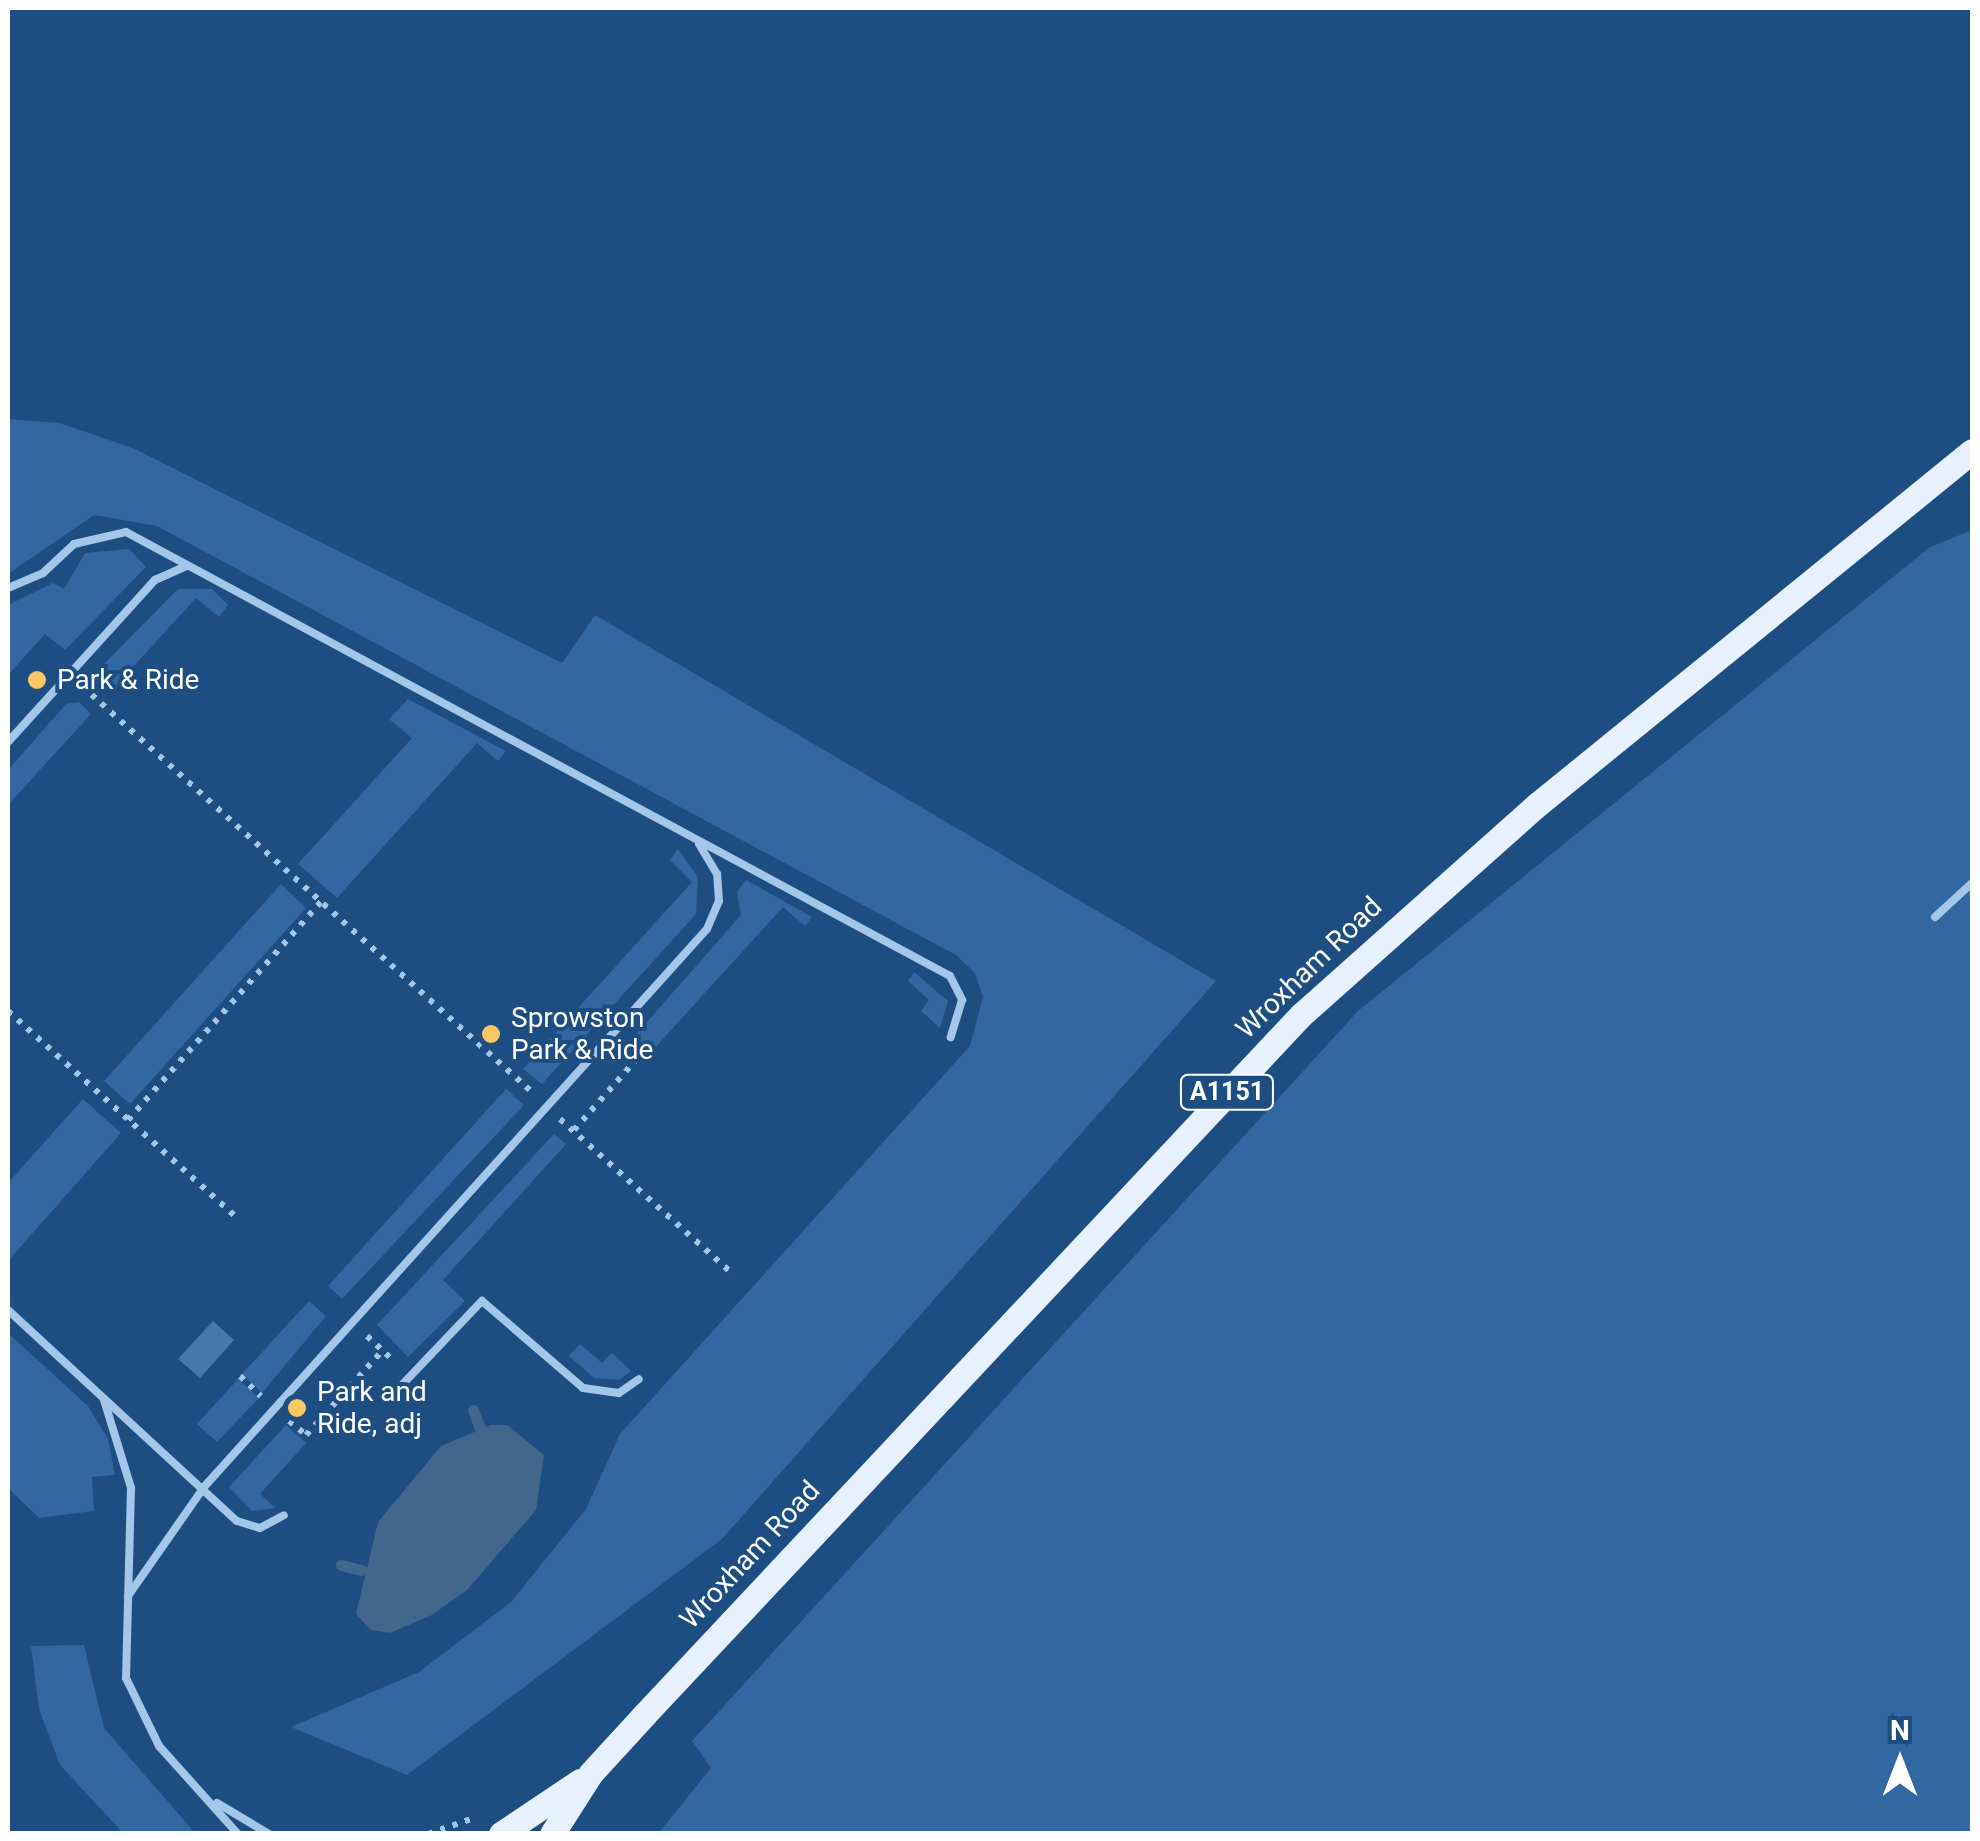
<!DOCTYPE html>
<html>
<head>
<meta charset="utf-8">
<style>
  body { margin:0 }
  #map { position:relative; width:1980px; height:1841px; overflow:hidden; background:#1e4d82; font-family:Roboto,sans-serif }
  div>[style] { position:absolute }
  .green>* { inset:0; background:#3267a1 }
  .water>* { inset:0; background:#43668c }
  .stream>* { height:11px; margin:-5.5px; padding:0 5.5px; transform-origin:5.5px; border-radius:5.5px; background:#43668c }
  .building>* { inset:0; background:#4777ab }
  .path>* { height:6px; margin-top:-3px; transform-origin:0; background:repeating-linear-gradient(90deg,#a4c6e9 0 5px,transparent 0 13px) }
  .lane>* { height:8px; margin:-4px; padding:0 4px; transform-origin:4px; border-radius:4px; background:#a4c6e9 }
  .primary>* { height:25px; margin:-12.5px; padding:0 12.5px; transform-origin:12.5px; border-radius:12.5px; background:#e7f1fe }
  .dots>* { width:28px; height:28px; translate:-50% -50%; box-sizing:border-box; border:5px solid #1e4d82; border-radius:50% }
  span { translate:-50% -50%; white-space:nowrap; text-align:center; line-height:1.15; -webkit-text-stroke:8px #1e4d82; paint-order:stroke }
  .shield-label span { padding:2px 8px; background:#1e4d82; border:2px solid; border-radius:8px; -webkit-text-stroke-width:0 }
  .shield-label { font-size:25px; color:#fff; font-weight:700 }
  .poi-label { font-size:28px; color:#fff }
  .left { translate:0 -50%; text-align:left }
  .street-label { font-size:28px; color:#fff }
  .frame { position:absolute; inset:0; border:10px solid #fff; pointer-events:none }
  .north { position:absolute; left:1850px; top:1711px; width:100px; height:100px; -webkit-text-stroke:8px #1e4d82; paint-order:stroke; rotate:0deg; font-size:28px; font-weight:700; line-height:40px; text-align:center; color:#fff }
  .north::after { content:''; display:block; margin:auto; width:35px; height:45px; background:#fff; clip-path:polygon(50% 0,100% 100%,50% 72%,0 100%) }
</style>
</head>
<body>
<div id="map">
  <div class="green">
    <div style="clip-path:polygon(8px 419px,60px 423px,135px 449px,562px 663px,595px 615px,1216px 981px,722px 1539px,407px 1775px,291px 1727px,419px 1672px,511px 1602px,586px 1509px,620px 1434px,970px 1046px,983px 997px,975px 973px,956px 955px,157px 526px,94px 515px,8px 574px)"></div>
    <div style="clip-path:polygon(1972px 530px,1972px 1833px,658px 1834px,711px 1768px,692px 1741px,1358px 1011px,1930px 547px)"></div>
    <div style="clip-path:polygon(129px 549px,146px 567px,65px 650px,45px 634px,8px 675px,8px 605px,53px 583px,64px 589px,85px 553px)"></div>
    <div style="clip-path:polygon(178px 589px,212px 589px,228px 605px,219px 617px,196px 598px,110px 692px,93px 675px)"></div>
    <div style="clip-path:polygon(408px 699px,506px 751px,498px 761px,477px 743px,337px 898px,298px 864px,412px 738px,389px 719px)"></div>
    <div style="clip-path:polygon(79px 702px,91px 714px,8px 805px,8px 770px,66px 704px)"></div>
    <div style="clip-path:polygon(678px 849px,698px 877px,696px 914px,542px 1084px,523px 1069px,692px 882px,670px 860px)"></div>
    <div style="clip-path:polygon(746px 880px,812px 917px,805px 926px,783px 907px,642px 1062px,625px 1047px,741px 915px,737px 892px)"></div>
    <div style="clip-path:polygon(281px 884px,306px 908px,130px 1104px,104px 1081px)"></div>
    <div style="clip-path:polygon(914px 972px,948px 1001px,940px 1028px,921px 1011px,929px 1000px,908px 981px)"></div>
    <div style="clip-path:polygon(506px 1089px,524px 1105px,342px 1299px,328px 1286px)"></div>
    <div style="clip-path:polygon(83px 1099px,121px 1133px,8px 1261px,8px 1183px)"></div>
    <div style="clip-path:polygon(554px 1134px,566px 1144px,443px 1280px,465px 1301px,408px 1357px,377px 1325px)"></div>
    <div style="clip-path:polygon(309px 1301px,326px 1316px,262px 1393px,242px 1374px)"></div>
    <div style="clip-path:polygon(8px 1333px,88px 1406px,108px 1439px,115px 1475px,92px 1477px,94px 1511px,39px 1518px,8px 1488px)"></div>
    <div style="clip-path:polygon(580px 1344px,602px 1363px,612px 1353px,631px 1371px,619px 1380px,594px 1378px,569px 1356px)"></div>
    <div style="clip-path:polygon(238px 1379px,259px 1398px,217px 1442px,197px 1424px)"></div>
    <div style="clip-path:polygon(286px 1425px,306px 1443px,260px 1494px,275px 1508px,252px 1511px,229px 1487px)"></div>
    <div style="clip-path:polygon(84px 1645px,104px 1728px,195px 1833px,123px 1833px,60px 1765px,39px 1709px,31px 1646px)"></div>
  </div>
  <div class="water">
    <div style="clip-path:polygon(491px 1425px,507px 1425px,544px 1455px,536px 1510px,468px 1589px,432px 1615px,390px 1633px,371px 1630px,356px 1614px,378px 1522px,441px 1446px)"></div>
  </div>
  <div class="stream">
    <div style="left:473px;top:1410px;width:19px;rotate:69deg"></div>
    <div style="left:341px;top:1565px;width:21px;rotate:14deg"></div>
  </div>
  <div class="building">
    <div style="clip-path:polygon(213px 1321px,234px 1340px,200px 1378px,178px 1359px)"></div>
  </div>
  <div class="path">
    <div style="left:82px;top:686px;width:607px;rotate:42.06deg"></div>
    <div style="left:8px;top:1011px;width:307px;rotate:42.1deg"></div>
    <div style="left:560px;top:1119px;width:234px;rotate:41.9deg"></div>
    <div style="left:128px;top:1120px;width:291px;rotate:-48.5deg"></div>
    <div style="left:574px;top:1130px;width:94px;rotate:-48.5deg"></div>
    <div style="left:367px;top:1336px;width:38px;rotate:43deg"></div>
    <div style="left:240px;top:1376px;width:29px;rotate:44deg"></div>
    <div style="left:289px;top:1421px;width:22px;rotate:39deg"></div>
    <div style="left:306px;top:1435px;width:115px;rotate:-47.8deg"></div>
    <div style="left:326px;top:1834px;width:1px"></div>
    <div style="left:428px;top:1834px;width:49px;rotate:-19.2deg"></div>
  </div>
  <div class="lane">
    <div style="left:8px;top:588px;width:38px;rotate:-23deg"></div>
    <div style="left:43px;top:573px;width:42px;rotate:-43.1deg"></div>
    <div style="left:74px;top:544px;width:53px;rotate:-13deg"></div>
    <div style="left:126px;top:532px;width:936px;rotate:28.32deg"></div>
    <div style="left:950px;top:976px;width:27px;rotate:63deg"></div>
    <div style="left:962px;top:1000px;width:39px;rotate:107deg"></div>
    <div style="left:8px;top:742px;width:219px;rotate:-47.8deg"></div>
    <div style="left:155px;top:580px;width:35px;rotate:-24deg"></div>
    <div style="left:1935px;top:917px;width:50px;rotate:-42.6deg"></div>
    <div style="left:8px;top:1310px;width:311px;rotate:42.7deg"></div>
    <div style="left:237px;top:1521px;width:24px;rotate:17deg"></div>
    <div style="left:260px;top:1528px;width:27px;rotate:-28deg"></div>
    <div style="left:400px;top:1387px;width:119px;rotate:-46.4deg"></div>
    <div style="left:482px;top:1301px;width:133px;rotate:40.7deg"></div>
    <div style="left:583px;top:1388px;width:36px;rotate:8deg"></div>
    <div style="left:619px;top:1393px;width:24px;rotate:-35deg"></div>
    <div style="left:104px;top:1400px;width:92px;rotate:72.9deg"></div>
    <div style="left:131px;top:1488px;width:190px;rotate:91.5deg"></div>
    <div style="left:126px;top:1678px;width:76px;rotate:64.1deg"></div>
    <div style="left:159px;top:1746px;width:118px;rotate:48.1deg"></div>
    <div style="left:128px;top:1596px;width:133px;rotate:-55.1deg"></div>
    <div style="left:204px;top:1487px;width:751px;rotate:-47.97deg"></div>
    <div style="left:707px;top:929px;width:30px;rotate:-67deg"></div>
    <div style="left:719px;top:901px;width:27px;rotate:-94deg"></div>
    <div style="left:717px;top:874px;width:35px;rotate:-121deg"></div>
    <div style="left:217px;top:1803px;width:61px;rotate:30.8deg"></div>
  </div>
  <div class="primary">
    <div style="left:501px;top:1834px;width:95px;rotate:-33.9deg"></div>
    <div style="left:552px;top:1834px;width:72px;rotate:-57.4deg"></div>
    <div style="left:591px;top:1773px;width:80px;rotate:-47.5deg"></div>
    <div style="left:645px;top:1714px;width:959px;rotate:-46.82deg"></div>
    <div style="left:1301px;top:1015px;width:317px;rotate:-41.7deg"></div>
    <div style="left:1538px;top:804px;width:559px;rotate:-39.12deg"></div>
  </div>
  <div class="dots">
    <div style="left:37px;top:680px;background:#f8c863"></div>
    <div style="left:491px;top:1034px;background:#f8c863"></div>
    <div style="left:297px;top:1408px;background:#f8c863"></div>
  </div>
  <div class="shield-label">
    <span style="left:1227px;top:1092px">A1151</span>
  </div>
  <div class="poi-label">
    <span class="left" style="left:57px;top:680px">Park &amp; Ride</span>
    <span class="left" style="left:511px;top:1034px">Sprowston<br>Park &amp; Ride</span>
    <span class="left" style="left:317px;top:1408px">Park and<br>Ride, adj</span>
  </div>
  <div class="street-label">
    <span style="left:1309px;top:968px;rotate:-44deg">Wroxham Road</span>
    <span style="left:750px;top:1555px;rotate:-47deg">Wroxham Road</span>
  </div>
  <div class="frame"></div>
  <div class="north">N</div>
</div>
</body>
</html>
